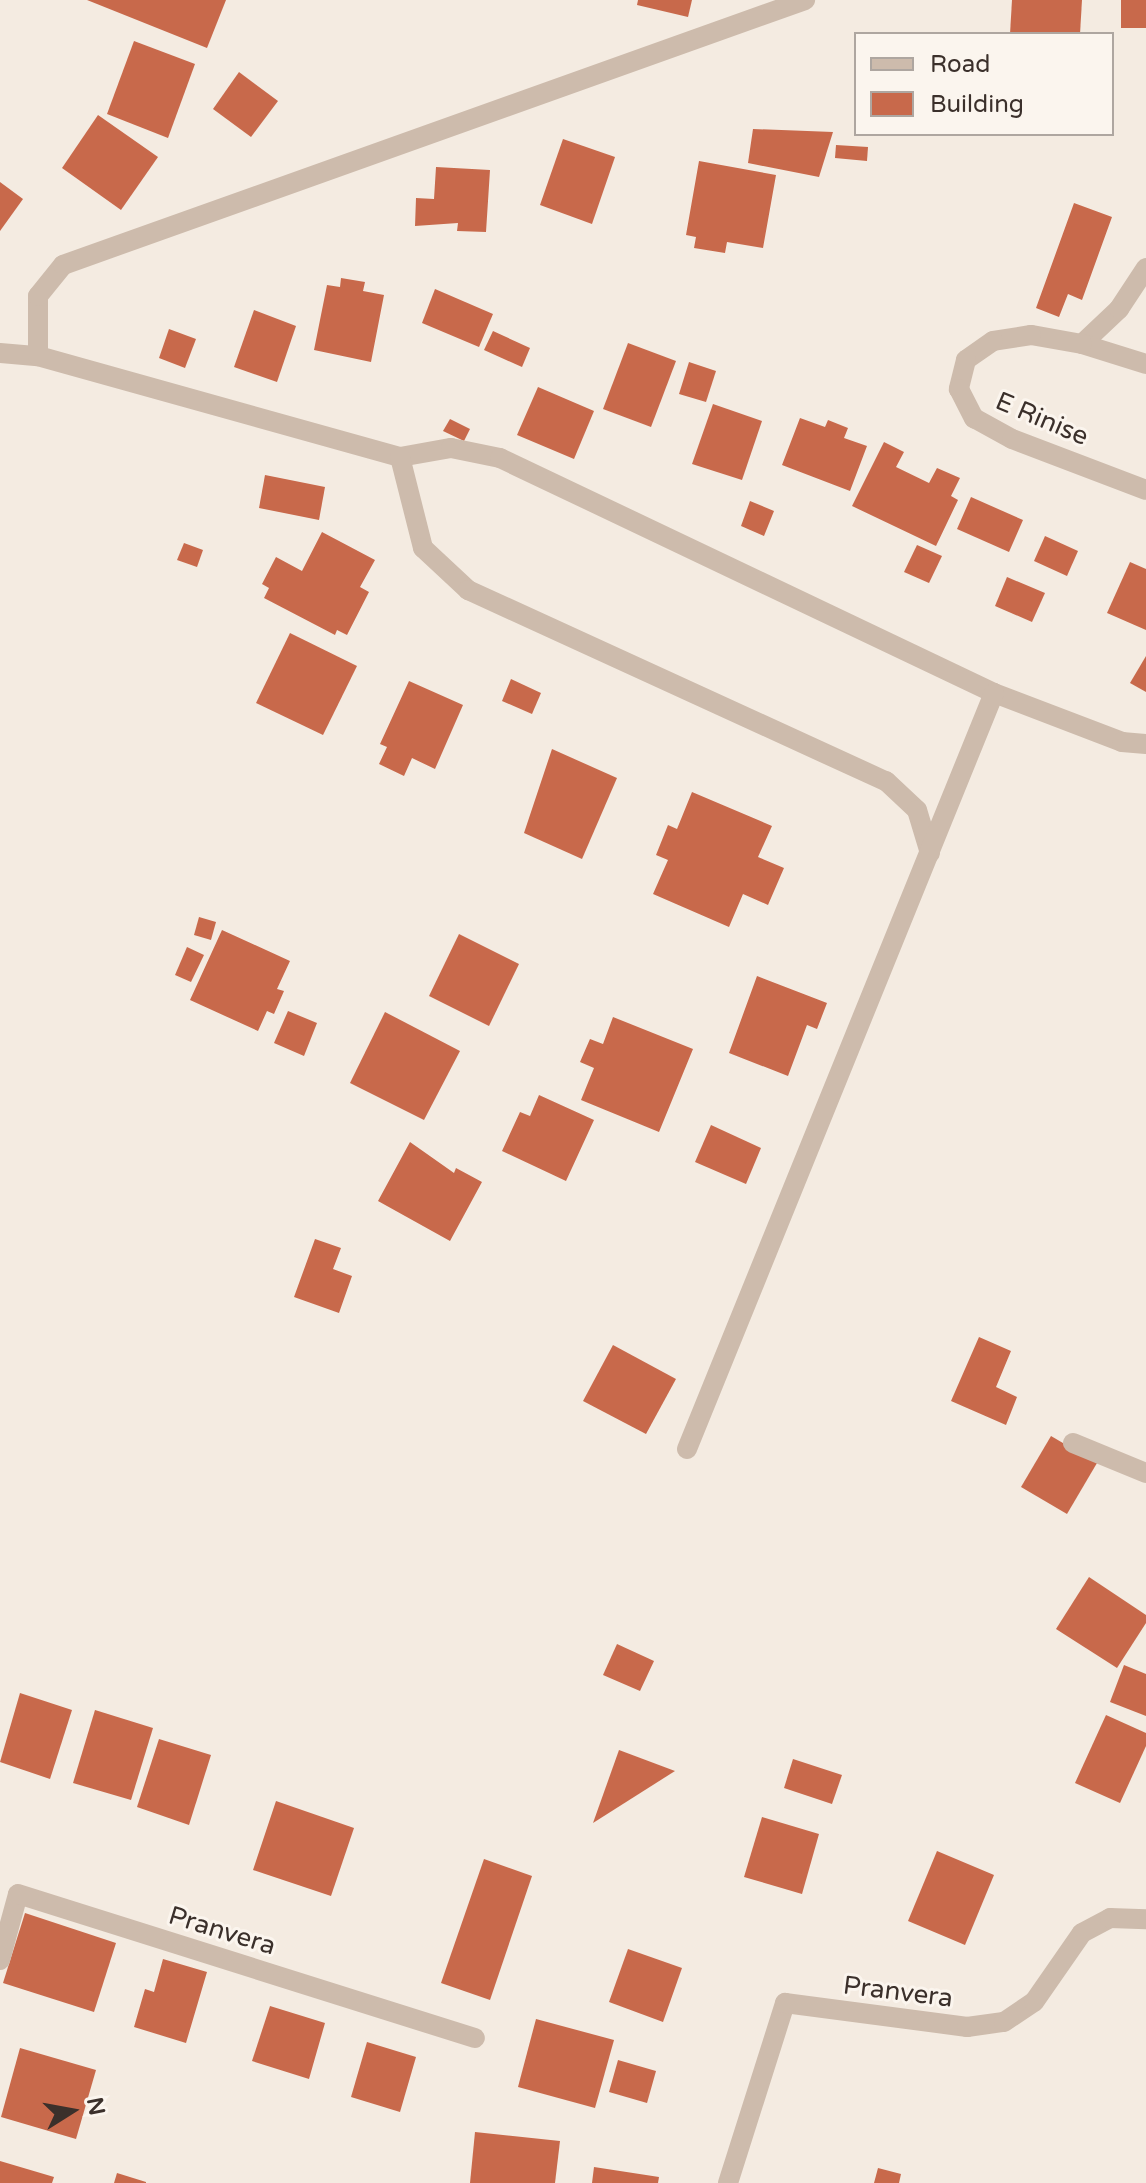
<!DOCTYPE html>
<html>
<head>
<meta charset="utf-8">
<style>
  body { margin:0 }
  #map { position:relative; width:1146px; height:2183px; overflow:hidden; background:#f4ebe1; font-family:"Varela Round",sans-serif }
  div>[style] { position:absolute }
  .building>* { inset:0; background:#c8694b }
  .minor>* { height:20px; margin:-10px; padding:0 10px; transform-origin:10px; border-radius:10px; background:#cdbbac }
  span { translate:-50% -50%; white-space:nowrap; text-align:center; line-height:1.15; -webkit-text-stroke:6px #fbf5ee; paint-order:stroke }
  .street-label { font-size:26px; color:#3b302b }
  .legend { position:absolute; left:854px; top:32px; width:260px; height:104px; box-sizing:border-box; background:#fbf5ee; border:2px solid #aea6a0; margin:0; padding:10px 14px; list-style:none; font-size:24px; color:#3b302b }
  .legend li { display:flex; align-items:center; gap:16px; height:40px }
  .legend b { width:40px; border:2px solid #aea6a0 }
  .north { position:absolute; left:32px; top:2071px; width:80px; height:80px; -webkit-text-stroke:6px #fbf5ee; paint-order:stroke; rotate:79deg; font-size:22px; font-weight:700; line-height:32px; text-align:center; color:#3b302b }
  .north::after { content:''; display:block; margin:auto; width:28px; height:36px; background:#3b302b; clip-path:polygon(50% 0,100% 100%,50% 72%,0 100%) }
</style>
</head>
<body>
<div id="map">
  <div class="building">
    <div style="clip-path:polygon(87px 0,226px 0,207px 48px)"></div>
    <div style="clip-path:polygon(638px 0,692px 0,688px 17px,637px 5px)"></div>
    <div style="clip-path:polygon(1012px 0,1082px 0,1080px 34px,1010px 34px)"></div>
    <div style="clip-path:polygon(1121px 0,1146px 0,1146px 28px,1121px 28px)"></div>
    <div style="clip-path:polygon(134px 41px,195px 64px,168px 138px,107px 114px)"></div>
    <div style="clip-path:polygon(239px 72px,278px 101px,251px 137px,213px 109px)"></div>
    <div style="clip-path:polygon(98px 115px,158px 157px,121px 210px,62px 168px)"></div>
    <div style="clip-path:polygon(753px 129px,833px 132px,819px 177px,748px 163px)"></div>
    <div style="clip-path:polygon(563px 139px,615px 157px,592px 224px,540px 205px)"></div>
    <div style="clip-path:polygon(836px 145px,868px 147px,867px 161px,835px 158px)"></div>
    <div style="clip-path:polygon(699px 161px,776px 175px,763px 248px,727px 242px,725px 253px,694px 248px,696px 237px,686px 235px)"></div>
    <div style="clip-path:polygon(436px 167px,490px 170px,486px 232px,457px 231px,458px 223px,415px 226px,416px 198px,434px 199px)"></div>
    <div style="clip-path:polygon(0 182px,23px 199px,0 231px)"></div>
    <div style="clip-path:polygon(1074px 203px,1112px 217px,1082px 300px,1068px 294px,1059px 317px,1036px 308px)"></div>
    <div style="clip-path:polygon(341px 278px,365px 282px,363px 291px,384px 295px,371px 362px,314px 350px,327px 285px,340px 287px)"></div>
    <div style="clip-path:polygon(435px 289px,493px 314px,479px 347px,422px 323px)"></div>
    <div style="clip-path:polygon(254px 310px,296px 326px,277px 382px,234px 367px)"></div>
    <div style="clip-path:polygon(169px 329px,196px 339px,185px 368px,159px 358px)"></div>
    <div style="clip-path:polygon(493px 331px,530px 348px,522px 367px,484px 350px)"></div>
    <div style="clip-path:polygon(628px 343px,676px 361px,651px 427px,603px 409px)"></div>
    <div style="clip-path:polygon(689px 362px,716px 371px,706px 402px,679px 394px)"></div>
    <div style="clip-path:polygon(538px 387px,594px 411px,574px 459px,517px 435px)"></div>
    <div style="clip-path:polygon(713px 404px,762px 421px,742px 480px,692px 464px)"></div>
    <div style="clip-path:polygon(800px 418px,825px 427px,828px 420px,848px 428px,844px 438px,867px 446px,850px 491px,782px 465px)"></div>
    <div style="clip-path:polygon(450px 419px,470px 429px,464px 441px,443px 431px)"></div>
    <div style="clip-path:polygon(884px 442px,904px 452px,896px 467px,929px 483px,937px 468px,960px 478px,951px 496px,958px 500px,936px 546px,852px 506px)"></div>
    <div style="clip-path:polygon(265px 475px,325px 487px,319px 520px,259px 508px)"></div>
    <div style="clip-path:polygon(971px 497px,1023px 520px,1009px 552px,957px 529px)"></div>
    <div style="clip-path:polygon(750px 501px,774px 511px,764px 536px,741px 526px)"></div>
    <div style="clip-path:polygon(322px 532px,375px 560px,360px 587px,369px 592px,347px 635px,337px 630px,335px 635px,264px 598px,269px 588px,262px 584px,276px 557px,302px 571px)"></div>
    <div style="clip-path:polygon(1045px 536px,1078px 551px,1067px 576px,1034px 561px)"></div>
    <div style="clip-path:polygon(184px 543px,203px 550px,197px 567px,177px 560px)"></div>
    <div style="clip-path:polygon(917px 545px,942px 556px,929px 583px,904px 572px)"></div>
    <div style="clip-path:polygon(1130px 562px,1146px 569px,1146px 630px,1107px 613px)"></div>
    <div style="clip-path:polygon(1007px 577px,1045px 593px,1032px 622px,995px 606px)"></div>
    <div style="clip-path:polygon(290px 633px,357px 666px,323px 735px,256px 703px)"></div>
    <div style="clip-path:polygon(1146px 656px,1146px 692px,1130px 683px)"></div>
    <div style="clip-path:polygon(511px 679px,541px 693px,532px 714px,502px 701px)"></div>
    <div style="clip-path:polygon(409px 681px,463px 705px,435px 769px,412px 758px,404px 776px,379px 764px,387px 747px,380px 744px)"></div>
    <div style="clip-path:polygon(552px 749px,617px 778px,582px 859px,524px 833px)"></div>
    <div style="clip-path:polygon(692px 792px,772px 826px,758px 857px,784px 868px,768px 905px,743px 894px,729px 927px,653px 894px,668px 860px,656px 855px,668px 825px,677px 829px)"></div>
    <div style="clip-path:polygon(199px 917px,216px 922px,211px 940px,194px 935px)"></div>
    <div style="clip-path:polygon(222px 930px,290px 961px,277px 989px,284px 991px,274px 1014px,267px 1011px,258px 1031px,190px 1000px)"></div>
    <div style="clip-path:polygon(459px 934px,519px 964px,489px 1026px,429px 996px)"></div>
    <div style="clip-path:polygon(187px 947px,204px 955px,191px 982px,175px 975px)"></div>
    <div style="clip-path:polygon(757px 976px,827px 1003px,817px 1029px,807px 1025px,788px 1076px,729px 1053px)"></div>
    <div style="clip-path:polygon(288px 1011px,317px 1023px,304px 1056px,274px 1043px)"></div>
    <div style="clip-path:polygon(385px 1012px,460px 1051px,424px 1120px,350px 1083px)"></div>
    <div style="clip-path:polygon(613px 1017px,693px 1049px,659px 1132px,581px 1100px,594px 1068px,580px 1062px,590px 1039px,603px 1044px)"></div>
    <div style="clip-path:polygon(539px 1095px,594px 1120px,566px 1181px,502px 1151px,520px 1112px,530px 1116px)"></div>
    <div style="clip-path:polygon(711px 1125px,761px 1148px,746px 1184px,695px 1162px)"></div>
    <div style="clip-path:polygon(410px 1142px,454px 1173px,456px 1168px,482px 1182px,450px 1241px,378px 1201px)"></div>
    <div style="clip-path:polygon(315px 1239px,341px 1248px,333px 1269px,352px 1276px,339px 1313px,294px 1297px)"></div>
    <div style="clip-path:polygon(979px 1337px,1011px 1351px,996px 1387px,1017px 1397px,1006px 1425px,951px 1401px)"></div>
    <div style="clip-path:polygon(613px 1345px,676px 1379px,646px 1434px,583px 1401px)"></div>
    <div style="clip-path:polygon(1051px 1436px,1097px 1463px,1067px 1514px,1021px 1487px)"></div>
    <div style="clip-path:polygon(1089px 1577px,1146px 1615px,1146px 1623px,1117px 1668px,1056px 1629px)"></div>
    <div style="clip-path:polygon(617px 1644px,654px 1661px,640px 1691px,603px 1675px)"></div>
    <div style="clip-path:polygon(1124px 1665px,1146px 1674px,1146px 1716px,1110px 1702px)"></div>
    <div style="clip-path:polygon(20px 1693px,72px 1710px,50px 1779px,0 1762px)"></div>
    <div style="clip-path:polygon(95px 1710px,153px 1728px,131px 1800px,73px 1783px)"></div>
    <div style="clip-path:polygon(1106px 1715px,1146px 1733px,1146px 1746px,1120px 1803px,1075px 1783px)"></div>
    <div style="clip-path:polygon(159px 1739px,211px 1755px,189px 1825px,137px 1807px)"></div>
    <div style="clip-path:polygon(619px 1750px,675px 1771px,593px 1823px)"></div>
    <div style="clip-path:polygon(793px 1759px,842px 1775px,832px 1804px,784px 1788px)"></div>
    <div style="clip-path:polygon(276px 1801px,354px 1828px,331px 1896px,253px 1870px)"></div>
    <div style="clip-path:polygon(762px 1817px,819px 1834px,802px 1894px,744px 1877px)"></div>
    <div style="clip-path:polygon(937px 1851px,994px 1875px,965px 1945px,908px 1921px)"></div>
    <div style="clip-path:polygon(484px 1859px,532px 1876px,490px 2000px,441px 1983px)"></div>
    <div style="clip-path:polygon(25px 1913px,116px 1943px,94px 2012px,3px 1983px)"></div>
    <div style="clip-path:polygon(628px 1949px,682px 1968px,663px 2022px,609px 2002px)"></div>
    <div style="clip-path:polygon(163px 1959px,207px 1972px,186px 2043px,134px 2027px,145px 1989px,154px 1992px)"></div>
    <div style="clip-path:polygon(270px 2006px,325px 2023px,309px 2079px,252px 2061px)"></div>
    <div style="clip-path:polygon(536px 2019px,614px 2040px,595px 2108px,518px 2087px)"></div>
    <div style="clip-path:polygon(367px 2042px,416px 2057px,400px 2112px,351px 2097px)"></div>
    <div style="clip-path:polygon(20px 2048px,96px 2070px,76px 2139px,1px 2117px)"></div>
    <div style="clip-path:polygon(618px 2060px,656px 2071px,647px 2103px,609px 2092px)"></div>
    <div style="clip-path:polygon(475px 2132px,560px 2141px,555px 2183px,470px 2183px)"></div>
    <div style="clip-path:polygon(0 2161px,54px 2177px,52px 2183px,0 2183px)"></div>
    <div style="clip-path:polygon(594px 2167px,659px 2177px,658px 2183px,592px 2183px)"></div>
    <div style="clip-path:polygon(878px 2168px,901px 2174px,899px 2183px,874px 2183px)"></div>
    <div style="clip-path:polygon(117px 2173px,146px 2182px,146px 2183px,114px 2183px)"></div>
  </div>
  <div class="minor">
    <div style="left:1082px;top:344px;width:51px;rotate:-43.4deg"></div>
    <div style="left:1119px;top:309px;width:49px;rotate:-56.6deg"></div>
    <div style="left:0;top:353px;width:38px;rotate:5deg"></div>
    <div style="left:38px;top:356px;width:376px;rotate:15.6deg"></div>
    <div style="left:400px;top:457px;width:52px;rotate:-10deg"></div>
    <div style="left:451px;top:448px;width:50px;rotate:11.5deg"></div>
    <div style="left:500px;top:458px;width:547px;rotate:25.44deg"></div>
    <div style="left:994px;top:693px;width:137px;rotate:20.9deg"></div>
    <div style="left:1122px;top:742px;width:24px;rotate:5deg"></div>
    <div style="left:38px;top:356px;width:60px;rotate:-90deg"></div>
    <div style="left:38px;top:296px;width:40px;rotate:-51deg"></div>
    <div style="left:63px;top:265px;width:788px;rotate:-19.65deg"></div>
    <div style="left:1146px;top:364px;width:67px;rotate:-162.6deg"></div>
    <div style="left:1082px;top:344px;width:52px;rotate:-170deg"></div>
    <div style="left:1031px;top:335px;width:38px;rotate:171deg"></div>
    <div style="left:993px;top:341px;width:33px;rotate:145deg"></div>
    <div style="left:966px;top:360px;width:30px;rotate:104deg"></div>
    <div style="left:959px;top:389px;width:33px;rotate:63deg"></div>
    <div style="left:974px;top:418px;width:43px;rotate:28.9deg"></div>
    <div style="left:1012px;top:439px;width:143px;rotate:20.8deg"></div>
    <div style="left:400px;top:457px;width:94px;rotate:75.8deg"></div>
    <div style="left:423px;top:548px;width:62px;rotate:43deg"></div>
    <div style="left:468px;top:590px;width:460px;rotate:24.6deg"></div>
    <div style="left:886px;top:781px;width:42px;rotate:43.1deg"></div>
    <div style="left:917px;top:810px;width:45px;rotate:73.2deg"></div>
    <div style="left:1073px;top:1443px;width:79px;rotate:22.3deg"></div>
    <div style="left:687px;top:1449px;width:816px;rotate:-67.9deg"></div>
    <div style="left:0;top:1960px;width:68px;rotate:-74.7deg"></div>
    <div style="left:18px;top:1894px;width:479px;rotate:17.5deg"></div>
    <div style="left:728px;top:2183px;width:189px;rotate:-72.4deg"></div>
    <div style="left:785px;top:2003px;width:184px;rotate:7.5deg"></div>
    <div style="left:967px;top:2027px;width:37px;rotate:-8deg"></div>
    <div style="left:1004px;top:2022px;width:36px;rotate:-34deg"></div>
    <div style="left:1034px;top:2002px;width:84px;rotate:-55.2deg"></div>
    <div style="left:1082px;top:1933px;width:32px;rotate:-28deg"></div>
    <div style="left:1110px;top:1918px;width:36px;rotate:2deg"></div>
  </div>
  <div class="street-label">
    <span style="left:1042px;top:419px;rotate:23deg">E Rinise</span>
    <span style="left:222px;top:1931px;rotate:17deg">Pranvera</span>
    <span style="left:898px;top:1992px;rotate:7deg">Pranvera</span>
  </div>
  <ul class="legend">
  <li><b style="height:10px;background:#cdbbac"></b>Road</li>
  <li><b style="height:22px;background:#c8694b"></b>Building</li>
  </ul>
  <div class="north">N</div>
</div>
</body>
</html>
